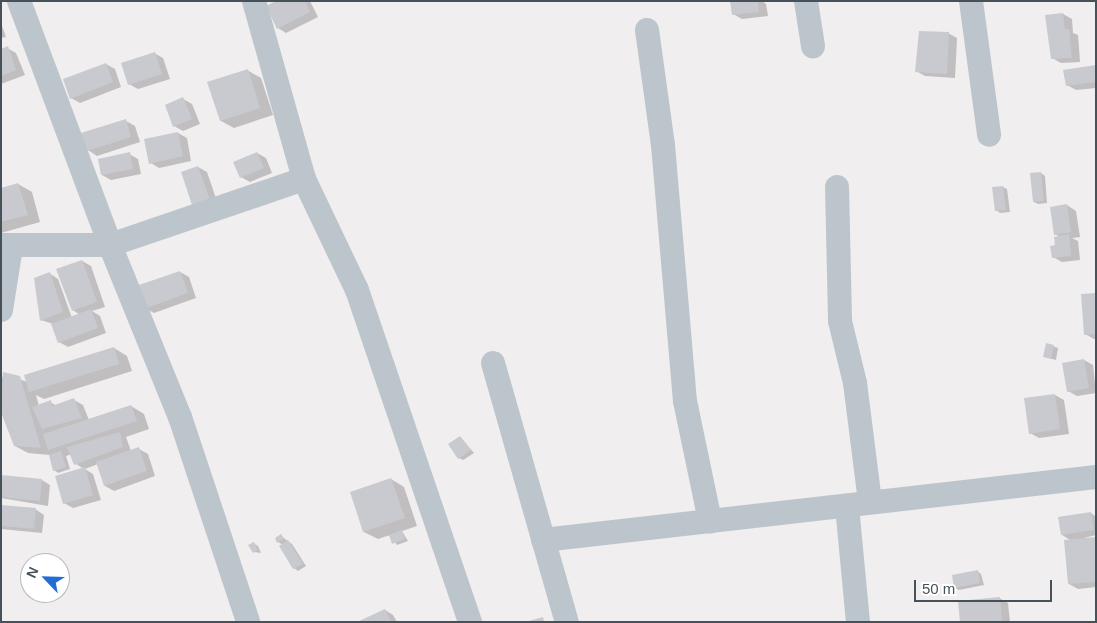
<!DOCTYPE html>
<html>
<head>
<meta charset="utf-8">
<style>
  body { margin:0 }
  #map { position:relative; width:1097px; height:623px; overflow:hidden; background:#f0eeee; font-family:Arial,sans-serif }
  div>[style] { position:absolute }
  .shadow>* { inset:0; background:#0003 }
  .building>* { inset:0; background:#c8cad0 }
  .minor>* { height:24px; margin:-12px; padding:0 12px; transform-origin:12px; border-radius:12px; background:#bdc5cc }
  span { translate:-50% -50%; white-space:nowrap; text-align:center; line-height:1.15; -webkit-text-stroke:4px #fff; paint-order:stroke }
  .frame { position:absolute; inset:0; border:2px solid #47515a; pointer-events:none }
  .north { position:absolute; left:20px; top:553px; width:50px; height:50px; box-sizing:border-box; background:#fff; border:1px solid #b5b9bd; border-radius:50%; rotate:294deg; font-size:14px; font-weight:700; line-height:20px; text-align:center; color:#47515a }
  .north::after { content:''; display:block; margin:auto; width:18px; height:22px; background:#236ed5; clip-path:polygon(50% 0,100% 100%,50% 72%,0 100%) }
  .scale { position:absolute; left:914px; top:580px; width:138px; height:22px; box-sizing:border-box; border:2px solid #47515a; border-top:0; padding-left:6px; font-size:15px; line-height:18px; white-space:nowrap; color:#47515a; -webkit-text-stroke:4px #fff; paint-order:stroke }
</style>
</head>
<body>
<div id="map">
  <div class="shadow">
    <div style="clip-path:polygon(276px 1px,310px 1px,318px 17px,286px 33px,278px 28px)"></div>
    <div style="clip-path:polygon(734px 1px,762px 1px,766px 4px,768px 16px,742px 19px,733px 14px)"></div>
    <div style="clip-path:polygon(1063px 14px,1072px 19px,1073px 33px,1078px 35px,1080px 62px,1061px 63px,1052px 58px)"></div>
    <div style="clip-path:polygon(1px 23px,6px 37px,1px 38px)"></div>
    <div style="clip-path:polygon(948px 33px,957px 38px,955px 78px,925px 76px,916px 71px)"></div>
    <div style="clip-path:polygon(7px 48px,16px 53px,25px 75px,1px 84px,1px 50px)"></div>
    <div style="clip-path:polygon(154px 53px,163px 58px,170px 79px,138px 89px,129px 84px)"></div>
    <div style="clip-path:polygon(106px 64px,115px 69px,121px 87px,80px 103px,71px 98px)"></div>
    <div style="clip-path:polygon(1096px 67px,1096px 88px,1076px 90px,1067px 85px)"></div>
    <div style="clip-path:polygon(247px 70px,261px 78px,273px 115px,234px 128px,221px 121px)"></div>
    <div style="clip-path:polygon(183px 99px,192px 104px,200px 124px,183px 131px,174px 126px)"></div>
    <div style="clip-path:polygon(126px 121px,135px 126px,140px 142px,97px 156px,88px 150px)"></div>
    <div style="clip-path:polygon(178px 133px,187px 138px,191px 161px,159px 168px,151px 163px)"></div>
    <div style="clip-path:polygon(257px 153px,266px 158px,272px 173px,250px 182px,241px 177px)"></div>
    <div style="clip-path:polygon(129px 154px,138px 159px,141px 174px,111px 180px,102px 175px)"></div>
    <div style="clip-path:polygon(198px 167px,207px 172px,221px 213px,205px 218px)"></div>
    <div style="clip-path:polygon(1041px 173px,1045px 176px,1047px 203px,1038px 204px,1034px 202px)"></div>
    <div style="clip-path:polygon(18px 184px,32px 192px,40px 222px,1px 233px,1px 189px)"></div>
    <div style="clip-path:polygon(1003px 187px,1007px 189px,1010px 212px,1000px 213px,996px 210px)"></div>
    <div style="clip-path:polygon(1067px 205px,1076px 211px,1080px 237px,1072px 238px,1078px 241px,1080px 260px,1062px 262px,1053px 257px,1060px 237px,1055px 234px)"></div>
    <div style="clip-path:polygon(82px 261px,91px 266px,105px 307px,92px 311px,100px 316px,106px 333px,68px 347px,59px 342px,53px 324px,41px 320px,49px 273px,58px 279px,72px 318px,80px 315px,73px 310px)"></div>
    <div style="clip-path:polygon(180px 272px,189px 277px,196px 298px,154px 313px,145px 308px)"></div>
    <div style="clip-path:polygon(1096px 295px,1096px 339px,1094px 339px,1085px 334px)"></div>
    <div style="clip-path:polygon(1047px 344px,1058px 348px,1056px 360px,1045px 357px)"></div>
    <div style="clip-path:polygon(114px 348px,127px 356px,132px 371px,44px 399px,36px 395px,39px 406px,50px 402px,57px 406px,74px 400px,83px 405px,89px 420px,131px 406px,144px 414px,149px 429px,126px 437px,131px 451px,139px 449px,148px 454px,155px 476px,114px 491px,105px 486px,98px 464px,85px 469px,93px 474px,101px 500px,73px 508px,64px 503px,84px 469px,76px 464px,72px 454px,66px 456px,70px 469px,58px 473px,54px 470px,50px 455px,28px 453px,15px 446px,3px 417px,1px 381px,4px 373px,27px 382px)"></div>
    <div style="clip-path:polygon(1084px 360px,1093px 365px,1096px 393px,1077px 396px,1068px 391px)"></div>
    <div style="clip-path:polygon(1055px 395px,1064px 400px,1069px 434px,1039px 438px,1030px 433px)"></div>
    <div style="clip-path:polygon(460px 437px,474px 453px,463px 460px,459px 458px)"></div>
    <div style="clip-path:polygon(1px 476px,42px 480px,50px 485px,48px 506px,1px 498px)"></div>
    <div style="clip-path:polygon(391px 479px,404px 487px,417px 526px,402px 531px,408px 541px,397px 545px,390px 535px,378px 539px,364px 532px)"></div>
    <div style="clip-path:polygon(1px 507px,35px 509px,44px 515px,42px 533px,1px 529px)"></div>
    <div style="clip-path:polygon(1091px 513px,1096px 517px,1096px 535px,1084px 538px,1096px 538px,1096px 587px,1078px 589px,1069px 584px,1072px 541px,1062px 535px)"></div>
    <div style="clip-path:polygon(281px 536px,292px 544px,306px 566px,298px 571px,294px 568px,281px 546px,283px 545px,278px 542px)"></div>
    <div style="clip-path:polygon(254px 544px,258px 546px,261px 553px,254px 552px)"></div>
    <div style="clip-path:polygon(977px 571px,981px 574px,984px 585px,959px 590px,955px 588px)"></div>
    <div style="clip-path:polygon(999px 598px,1008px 603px,1010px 622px,961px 622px)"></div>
    <div style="clip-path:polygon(385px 610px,393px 615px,397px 622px,360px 622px)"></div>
  </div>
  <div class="building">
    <div style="clip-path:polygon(276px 1px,305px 1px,310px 12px,277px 29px,266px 6px)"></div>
    <div style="clip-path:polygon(730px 1px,758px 1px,759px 12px,732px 15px)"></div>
    <div style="clip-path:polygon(1063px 13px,1065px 29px,1069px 29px,1072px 58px,1051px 59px,1045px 15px)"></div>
    <div style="clip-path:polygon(919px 31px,949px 32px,947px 74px,915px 72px)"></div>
    <div style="clip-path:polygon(8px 46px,16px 70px,1px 76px,1px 49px)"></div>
    <div style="clip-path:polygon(155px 52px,162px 74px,128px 85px,121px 63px)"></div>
    <div style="clip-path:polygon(106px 63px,113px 82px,70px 99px,63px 79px)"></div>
    <div style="clip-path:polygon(1096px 65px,1096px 82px,1066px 86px,1063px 70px)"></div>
    <div style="clip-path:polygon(248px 69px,260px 108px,220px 121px,207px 82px)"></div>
    <div style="clip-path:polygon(183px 97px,192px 119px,173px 127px,165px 105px)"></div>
    <div style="clip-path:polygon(126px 119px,131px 137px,87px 151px,81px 133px)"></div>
    <div style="clip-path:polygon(178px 132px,183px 156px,149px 164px,144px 139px)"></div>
    <div style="clip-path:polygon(130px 152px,133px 169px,101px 175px,98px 159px)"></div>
    <div style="clip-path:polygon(257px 152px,264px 168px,240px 178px,233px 162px)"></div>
    <div style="clip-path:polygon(198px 166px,213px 208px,195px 214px,181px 172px)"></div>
    <div style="clip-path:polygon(1041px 172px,1044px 201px,1033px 202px,1030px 173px)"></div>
    <div style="clip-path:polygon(18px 183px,28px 215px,1px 222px,1px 188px)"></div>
    <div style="clip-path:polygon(1003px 186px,1006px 210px,995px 211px,992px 187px)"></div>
    <div style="clip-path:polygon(1067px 204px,1071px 232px,1054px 235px,1050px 207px)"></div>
    <div style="clip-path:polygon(1069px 234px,1071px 256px,1052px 258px,1050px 246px,1055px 245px,1054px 237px)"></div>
    <div style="clip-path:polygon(82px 260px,97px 302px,72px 311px,56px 269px)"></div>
    <div style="clip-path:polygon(180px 271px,188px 293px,144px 309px,136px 286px)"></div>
    <div style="clip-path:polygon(50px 272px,63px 312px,40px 321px,34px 278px)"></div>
    <div style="clip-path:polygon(1096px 293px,1096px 334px,1084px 335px,1081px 294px)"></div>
    <div style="clip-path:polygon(91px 309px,98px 328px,58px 343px,51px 324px)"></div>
    <div style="clip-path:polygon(1046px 343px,1054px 345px,1051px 359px,1043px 357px)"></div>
    <div style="clip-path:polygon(114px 347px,119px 364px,29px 392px,24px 375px)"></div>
    <div style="clip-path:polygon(1084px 359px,1089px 388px,1067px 392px,1062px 363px)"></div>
    <div style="clip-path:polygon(3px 372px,20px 376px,41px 448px,14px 446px,1px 412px)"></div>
    <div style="clip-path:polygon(1055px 394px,1060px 429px,1029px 434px,1024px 398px)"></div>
    <div style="clip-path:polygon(74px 398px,82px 418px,42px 429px,32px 407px,51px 400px,52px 406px)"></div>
    <div style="clip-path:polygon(131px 405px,137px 421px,48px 450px,43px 434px)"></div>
    <div style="clip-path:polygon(120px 432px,123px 447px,74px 465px,67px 447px)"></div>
    <div style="clip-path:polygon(460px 436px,471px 450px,458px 459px,448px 444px)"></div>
    <div style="clip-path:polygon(139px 447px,147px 471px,104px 486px,96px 462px)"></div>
    <div style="clip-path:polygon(61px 451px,66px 467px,53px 471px,49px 455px)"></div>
    <div style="clip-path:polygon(85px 467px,93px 495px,63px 504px,55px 476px)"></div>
    <div style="clip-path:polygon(1px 475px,42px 479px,40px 501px,1px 497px)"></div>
    <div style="clip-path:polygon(391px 478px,405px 518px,363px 532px,350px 492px)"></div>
    <div style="clip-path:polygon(1px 505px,36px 508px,34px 529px,1px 526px)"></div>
    <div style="clip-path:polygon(1091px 512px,1094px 530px,1061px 535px,1058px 517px)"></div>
    <div style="clip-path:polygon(402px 530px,405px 539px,392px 544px,389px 535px)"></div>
    <div style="clip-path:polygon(281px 534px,284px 539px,277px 543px,275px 538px)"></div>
    <div style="clip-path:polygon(1096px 537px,1096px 582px,1068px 584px,1064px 540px)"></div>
    <div style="clip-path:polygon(288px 540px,303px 564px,293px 569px,279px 546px)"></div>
    <div style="clip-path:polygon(254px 542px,258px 550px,253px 553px,248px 545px)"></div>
    <div style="clip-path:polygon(978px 570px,980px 583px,954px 588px,952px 575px)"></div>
    <div style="clip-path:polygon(1000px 597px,1002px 622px,960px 622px,958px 601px)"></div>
    <div style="clip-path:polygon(385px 609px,391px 622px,357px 622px)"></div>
    <div style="clip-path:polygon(543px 617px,544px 622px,529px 622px,529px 621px)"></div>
  </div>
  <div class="minor">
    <div style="left:19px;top:1px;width:260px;rotate:69.5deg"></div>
    <div style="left:110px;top:245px;width:186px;rotate:67.9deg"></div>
    <div style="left:180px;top:417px;width:216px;rotate:71.6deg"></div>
    <div style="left:254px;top:1px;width:185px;rotate:74.3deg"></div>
    <div style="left:304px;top:179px;width:123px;rotate:64.5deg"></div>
    <div style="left:357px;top:290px;width:351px;rotate:71.2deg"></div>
    <div style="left:806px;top:1px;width:46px;rotate:81.2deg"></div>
    <div style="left:971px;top:1px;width:135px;rotate:82.3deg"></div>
    <div style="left:647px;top:30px;width:116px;rotate:82.1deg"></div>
    <div style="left:663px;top:145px;width:257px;rotate:85.1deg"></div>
    <div style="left:685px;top:401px;width:123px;rotate:78.2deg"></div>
    <div style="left:837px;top:187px;width:134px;rotate:88.7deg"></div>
    <div style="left:840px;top:321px;width:64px;rotate:76.4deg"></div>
    <div style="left:855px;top:383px;width:119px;rotate:82.8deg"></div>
    <div style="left:1px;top:245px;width:109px"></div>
    <div style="left:110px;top:245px;width:205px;rotate:-18.8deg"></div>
    <div style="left:1px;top:310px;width:64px;rotate:-81deg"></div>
    <div style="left:493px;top:363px;width:269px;rotate:74.1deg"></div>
    <div style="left:847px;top:506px;width:117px;rotate:84.6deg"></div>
    <div style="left:543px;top:540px;width:557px;rotate:-6.5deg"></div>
  </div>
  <div class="frame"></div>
  <div class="north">N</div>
  <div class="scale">50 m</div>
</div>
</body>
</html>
